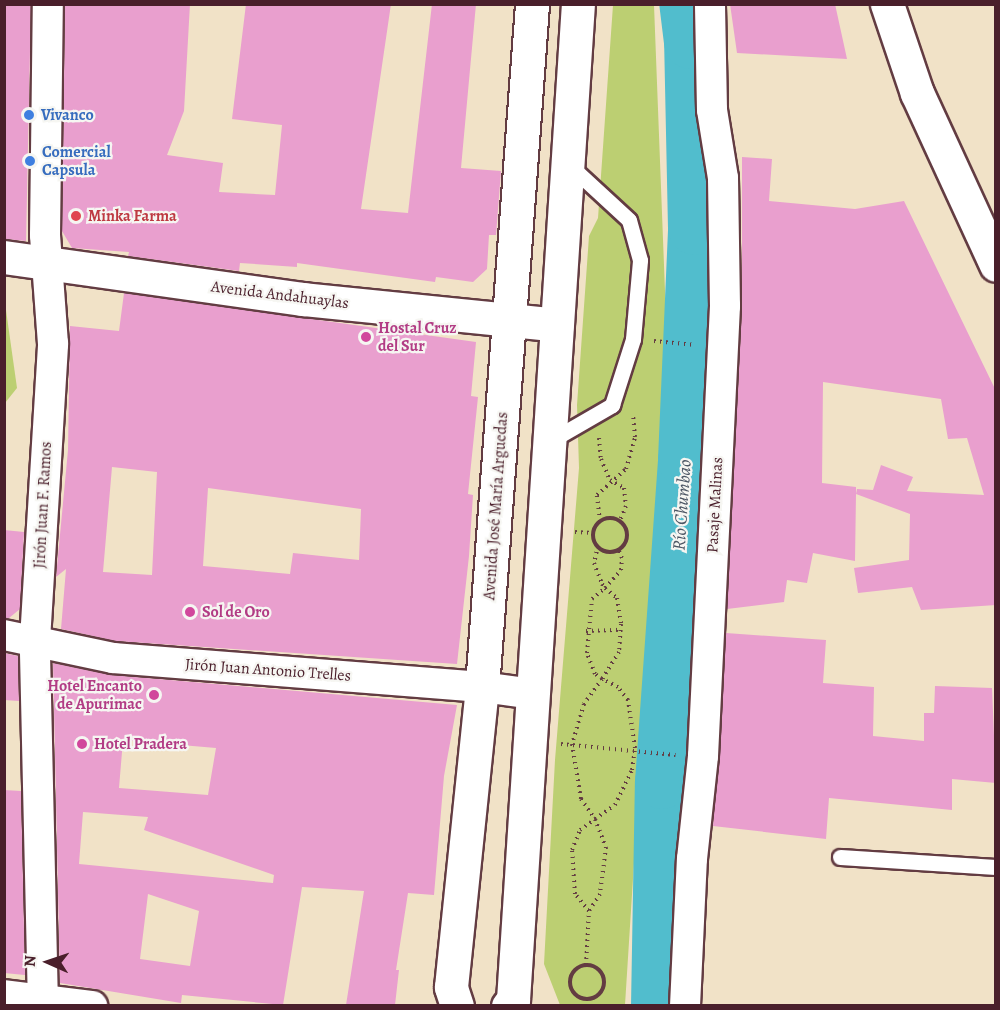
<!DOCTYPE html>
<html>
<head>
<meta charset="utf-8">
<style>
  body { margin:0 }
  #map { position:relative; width:1000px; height:1010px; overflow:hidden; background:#f1e2c7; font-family:Alegreya,serif }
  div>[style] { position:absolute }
  .green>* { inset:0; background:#bccf72 }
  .river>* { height:54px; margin:-27px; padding:0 27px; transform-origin:27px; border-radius:27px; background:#51bdcd }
  .building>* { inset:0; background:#e99fce }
  .path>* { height:4px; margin-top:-2px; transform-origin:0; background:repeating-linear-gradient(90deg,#633c42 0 1.5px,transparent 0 6px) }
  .path>.ring { margin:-2px; padding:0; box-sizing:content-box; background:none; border:4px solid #633c42; border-radius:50% }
  .roads { filter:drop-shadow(2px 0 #633c42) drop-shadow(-2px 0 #633c42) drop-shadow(0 2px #633c42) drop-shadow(0 -2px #633c42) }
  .lane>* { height:15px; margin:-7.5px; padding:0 7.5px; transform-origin:7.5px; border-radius:7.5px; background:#fff }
  .street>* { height:30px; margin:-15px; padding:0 15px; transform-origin:15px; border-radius:15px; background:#fff }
  .secondary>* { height:33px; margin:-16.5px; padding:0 16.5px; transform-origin:16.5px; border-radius:16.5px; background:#fff }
  .highway>* { height:33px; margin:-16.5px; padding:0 16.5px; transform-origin:16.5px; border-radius:16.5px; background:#fff }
  .dots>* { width:16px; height:16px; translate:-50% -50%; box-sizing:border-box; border:3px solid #f6f6f2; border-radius:50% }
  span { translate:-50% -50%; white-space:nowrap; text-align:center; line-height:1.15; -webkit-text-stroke:4.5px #f6f6f2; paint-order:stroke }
  .shop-label { font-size:16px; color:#366cbe; font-weight:700 }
  .left { translate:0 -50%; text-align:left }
  .health-label { font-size:16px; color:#be3a42; font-weight:700 }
  .street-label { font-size:16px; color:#4a1f2b }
  .hotel-label { font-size:16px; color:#b23c85; font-weight:700 }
  .right { translate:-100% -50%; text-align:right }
  .water-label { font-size:18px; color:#4c5664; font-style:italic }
  .frame { position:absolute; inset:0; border:6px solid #4a1f2b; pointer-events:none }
  .north { position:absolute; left:18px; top:932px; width:60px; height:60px; -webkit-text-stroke:4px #f6f6f2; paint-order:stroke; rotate:273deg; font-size:16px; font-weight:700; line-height:24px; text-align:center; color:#4a1f2b }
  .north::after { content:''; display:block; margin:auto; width:21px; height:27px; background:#4a1f2b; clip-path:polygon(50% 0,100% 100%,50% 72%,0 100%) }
</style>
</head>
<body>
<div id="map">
  <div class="green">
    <div style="clip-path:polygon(613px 5px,654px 5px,667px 343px,625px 1005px,560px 1005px,544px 964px,555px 760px,579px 468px,577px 405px,589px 236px,598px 218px)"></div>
    <div style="clip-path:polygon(5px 303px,17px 388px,5px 403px,4px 303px)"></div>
  </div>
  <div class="river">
    <div style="left:658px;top:1006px;width:224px;rotate:-89deg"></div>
    <div style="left:662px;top:782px;width:323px;rotate:-85.9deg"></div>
    <div style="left:685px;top:460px;width:232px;rotate:-87.5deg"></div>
    <div style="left:695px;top:228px;width:186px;rotate:-91.2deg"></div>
    <div style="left:691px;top:42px;width:38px;rotate:-97deg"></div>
  </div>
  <div class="building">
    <div style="clip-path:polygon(4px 4px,31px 4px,26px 241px,5px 239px)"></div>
    <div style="clip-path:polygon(65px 4px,190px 4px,184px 111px,167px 155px,223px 163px,219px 192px,275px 195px,282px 125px,232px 119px,246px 4px,391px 4px,361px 209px,408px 213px,432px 4px,476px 4px,461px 168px,501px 171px,496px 235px,489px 235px,487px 269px,473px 282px,436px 277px,435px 282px,297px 263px,297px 267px,240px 263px,239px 271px,128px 256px,129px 252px,72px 248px,62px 231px)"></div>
    <div style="clip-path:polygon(730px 4px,835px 4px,847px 59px,737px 53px)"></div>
    <div style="clip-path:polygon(evenodd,742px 157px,772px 159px,769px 201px,855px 209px,904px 201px,996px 391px,996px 605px,921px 610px,912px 587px,858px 593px,854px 568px,909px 560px,910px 514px,856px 494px,855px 561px,813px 553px,807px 583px,787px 580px,784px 602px,727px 609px,742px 307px,742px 157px,823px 382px,941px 399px,948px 439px,967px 438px,984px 495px,907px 491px,913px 477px,881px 465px,873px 490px,857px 489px,856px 494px,856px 487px,822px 483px,823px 382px)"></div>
    <div style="clip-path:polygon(evenodd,124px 293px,476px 342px,471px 396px,478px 397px,468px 494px,473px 495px,469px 556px,457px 664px,115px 641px,61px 629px,66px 569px,56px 577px,68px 450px,70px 326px,119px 331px,124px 293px,112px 467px,157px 472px,152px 575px,103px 572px,112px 467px,124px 293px,208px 488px,361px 509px,359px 560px,293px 553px,290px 574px,203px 566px,208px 488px)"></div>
    <div style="clip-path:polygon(4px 530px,24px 532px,20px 609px,9px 618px,4px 618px)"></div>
    <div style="clip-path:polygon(726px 633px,826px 640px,823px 683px,874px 687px,873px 736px,924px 741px,924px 713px,934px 713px,935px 686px,992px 688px,996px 783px,952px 779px,952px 810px,829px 798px,826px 839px,713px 826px)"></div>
    <div style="clip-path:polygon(4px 653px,18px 656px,19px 701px,4px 700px)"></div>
    <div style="clip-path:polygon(evenodd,53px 663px,112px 675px,457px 705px,444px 776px,434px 895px,408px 893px,396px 970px,399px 970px,395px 1005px,346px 1005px,364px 891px,302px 887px,283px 1005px,182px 995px,181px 1003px,60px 983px,53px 663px,123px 740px,216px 748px,208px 795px,119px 788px,123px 740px,53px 663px,83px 812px,148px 817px,144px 830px,274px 875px,273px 883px,79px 864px,83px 812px,53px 663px,148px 894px,199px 911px,190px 966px,140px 959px,148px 894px)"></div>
    <div style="clip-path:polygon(4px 790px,21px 791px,25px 975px,4px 973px)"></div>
  </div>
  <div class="path">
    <div style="left:654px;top:341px;width:41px;rotate:5.6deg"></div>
    <div style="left:599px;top:438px;width:21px;rotate:85deg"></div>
    <div style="left:601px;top:459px;width:23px;rotate:67deg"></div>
    <div style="left:610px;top:480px;width:16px;rotate:30deg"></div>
    <div style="left:624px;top:488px;width:18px;rotate:84deg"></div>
    <div style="left:626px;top:506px;width:16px;rotate:112deg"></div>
    <div class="ring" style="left:593px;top:518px;width:30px;height:30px"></div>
    <div style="left:600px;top:521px;width:26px;rotate:-97deg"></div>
    <div style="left:597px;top:495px;width:39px;rotate:-42deg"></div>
    <div style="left:626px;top:469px;width:33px;rotate:-74deg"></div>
    <div style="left:635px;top:437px;width:23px;rotate:-95deg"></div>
    <div style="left:575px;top:532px;width:19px;rotate:3deg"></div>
    <div style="left:598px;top:546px;width:17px;rotate:103deg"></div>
    <div style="left:594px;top:563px;width:22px;rotate:69deg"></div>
    <div style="left:602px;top:584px;width:5px;rotate:53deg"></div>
    <div style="left:605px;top:588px;width:16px;rotate:40deg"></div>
    <div style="left:617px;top:598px;width:26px;rotate:81deg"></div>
    <div style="left:621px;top:624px;width:28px;rotate:94deg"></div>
    <div style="left:619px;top:652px;width:32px;rotate:122deg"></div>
    <div style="left:602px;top:679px;width:31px;rotate:126deg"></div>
    <div style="left:584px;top:704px;width:42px;rotate:106.7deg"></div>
    <div style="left:572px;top:744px;width:56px;rotate:80.7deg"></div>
    <div style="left:581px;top:799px;width:24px;rotate:55deg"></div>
    <div style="left:595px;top:819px;width:30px;rotate:69deg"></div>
    <div style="left:606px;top:847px;width:47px;rotate:97.3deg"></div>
    <div style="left:600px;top:894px;width:20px;rotate:123deg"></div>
    <div style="left:589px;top:911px;width:22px;rotate:-129deg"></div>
    <div style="left:575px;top:894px;width:44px;rotate:-93.9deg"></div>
    <div style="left:572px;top:850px;width:22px;rotate:-68deg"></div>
    <div style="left:580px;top:830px;width:19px;rotate:-36deg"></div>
    <div style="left:595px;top:819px;width:24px;rotate:-35deg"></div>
    <div style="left:615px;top:805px;width:39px;rotate:-64deg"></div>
    <div style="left:632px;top:770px;width:22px;rotate:-82deg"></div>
    <div style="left:635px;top:748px;width:49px;rotate:-98.3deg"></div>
    <div style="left:628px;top:700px;width:16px;rotate:-128deg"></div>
    <div style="left:618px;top:687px;width:18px;rotate:-153deg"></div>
    <div style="left:602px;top:679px;width:9px;rotate:-144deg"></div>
    <div style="left:595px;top:674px;width:22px;rotate:-111deg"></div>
    <div style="left:587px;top:653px;width:54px;rotate:-84.7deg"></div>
    <div style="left:592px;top:599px;width:17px;rotate:-40deg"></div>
    <div style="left:605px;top:588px;width:24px;rotate:-48deg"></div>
    <div style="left:621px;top:570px;width:12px;rotate:-85deg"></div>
    <div style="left:622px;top:558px;width:10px;rotate:-114deg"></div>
    <div style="left:586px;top:631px;width:35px;rotate:-2deg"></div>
    <div style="left:561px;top:744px;width:115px;rotate:5.5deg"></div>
    <div style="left:586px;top:965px;width:54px;rotate:-86.8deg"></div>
    <div class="ring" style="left:570px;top:965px;width:30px;height:30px"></div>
    <div style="left:584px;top:1006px;width:7px;rotate:-90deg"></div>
  </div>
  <div class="roads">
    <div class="lane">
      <div style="left:550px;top:441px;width:72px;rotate:-30.1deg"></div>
      <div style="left:612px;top:405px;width:69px;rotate:-72.3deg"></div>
      <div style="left:633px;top:339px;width:79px;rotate:-84.9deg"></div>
      <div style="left:640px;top:260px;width:41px;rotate:-105.4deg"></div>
      <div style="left:629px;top:220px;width:83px;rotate:-137.4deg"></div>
      <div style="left:840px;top:857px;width:156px;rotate:3.7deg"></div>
    </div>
    <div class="street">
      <div style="left:4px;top:635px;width:111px;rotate:11.9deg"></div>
      <div style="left:113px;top:658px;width:370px;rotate:4.5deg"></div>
      <div style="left:482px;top:687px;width:51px;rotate:7.8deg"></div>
      <div style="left:4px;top:995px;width:89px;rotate:7.1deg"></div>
      <div style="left:43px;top:1006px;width:366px;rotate:-91.3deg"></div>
      <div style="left:35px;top:640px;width:297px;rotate:-86.5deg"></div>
      <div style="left:53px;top:344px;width:109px;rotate:-94.2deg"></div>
      <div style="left:45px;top:235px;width:231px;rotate:-89.3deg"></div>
      <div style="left:685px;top:1006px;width:147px;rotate:-87.3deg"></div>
      <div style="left:692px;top:859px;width:104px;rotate:-83.9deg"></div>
      <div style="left:703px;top:756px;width:451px;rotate:-87.2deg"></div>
      <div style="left:725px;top:306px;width:128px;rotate:-90.9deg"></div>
      <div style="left:723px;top:178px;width:69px;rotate:-99.2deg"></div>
      <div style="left:712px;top:110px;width:106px;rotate:-91.1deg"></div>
    </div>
    <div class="secondary">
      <div style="left:4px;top:257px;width:302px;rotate:8deg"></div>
      <div style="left:303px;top:299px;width:255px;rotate:5.8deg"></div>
    </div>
    <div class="highway">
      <div style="left:887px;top:4px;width:94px;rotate:71.4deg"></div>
      <div style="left:917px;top:93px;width:189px;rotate:65.3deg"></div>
      <div style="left:457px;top:1006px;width:20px;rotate:-108deg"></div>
      <div style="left:451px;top:987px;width:302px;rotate:-84.1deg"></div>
      <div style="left:482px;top:687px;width:685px;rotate:-85.81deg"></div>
      <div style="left:508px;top:1006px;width:8px;rotate:-50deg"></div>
      <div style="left:513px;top:1000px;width:998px;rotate:-86.27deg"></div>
    </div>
  </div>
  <div class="dots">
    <div style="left:29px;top:115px;background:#3f7fe0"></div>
    <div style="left:30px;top:161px;background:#3f7fe0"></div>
    <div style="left:76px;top:216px;background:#e0444e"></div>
    <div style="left:366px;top:337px;background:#d1479c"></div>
    <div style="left:190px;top:612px;background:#d1479c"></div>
    <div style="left:154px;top:695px;background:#d1479c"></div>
    <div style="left:82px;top:744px;background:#d1479c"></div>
  </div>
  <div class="shop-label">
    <span class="left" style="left:41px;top:115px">Vivanco</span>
    <span class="left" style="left:42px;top:161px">Comercial<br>Capsula</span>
  </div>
  <div class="health-label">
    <span class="left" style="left:88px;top:216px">Minka Farma</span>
  </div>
  <div class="street-label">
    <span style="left:280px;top:295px;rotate:7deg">Avenida Andahuaylas</span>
    <span style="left:43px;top:505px;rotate:-87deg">Jirón Juan F. Ramos</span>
    <span style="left:715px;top:505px;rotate:-87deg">Pasaje Malinas</span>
    <span style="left:496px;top:506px;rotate:-86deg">Avenida José María Arguedas</span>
    <span style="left:268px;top:670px;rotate:4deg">Jirón Juan Antonio Trelles</span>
  </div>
  <div class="hotel-label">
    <span class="left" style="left:378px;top:337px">Hostal Cruz<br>del Sur</span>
    <span class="left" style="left:202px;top:612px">Sol de Oro</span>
    <span class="right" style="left:142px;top:695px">Hotel Encanto<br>de Apurimac</span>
    <span class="left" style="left:94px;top:744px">Hotel Pradera</span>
  </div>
  <div class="water-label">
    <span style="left:682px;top:505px;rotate:-86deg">Río Chumbao</span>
  </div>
  <div class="frame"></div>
  <div class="north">N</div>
</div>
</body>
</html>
